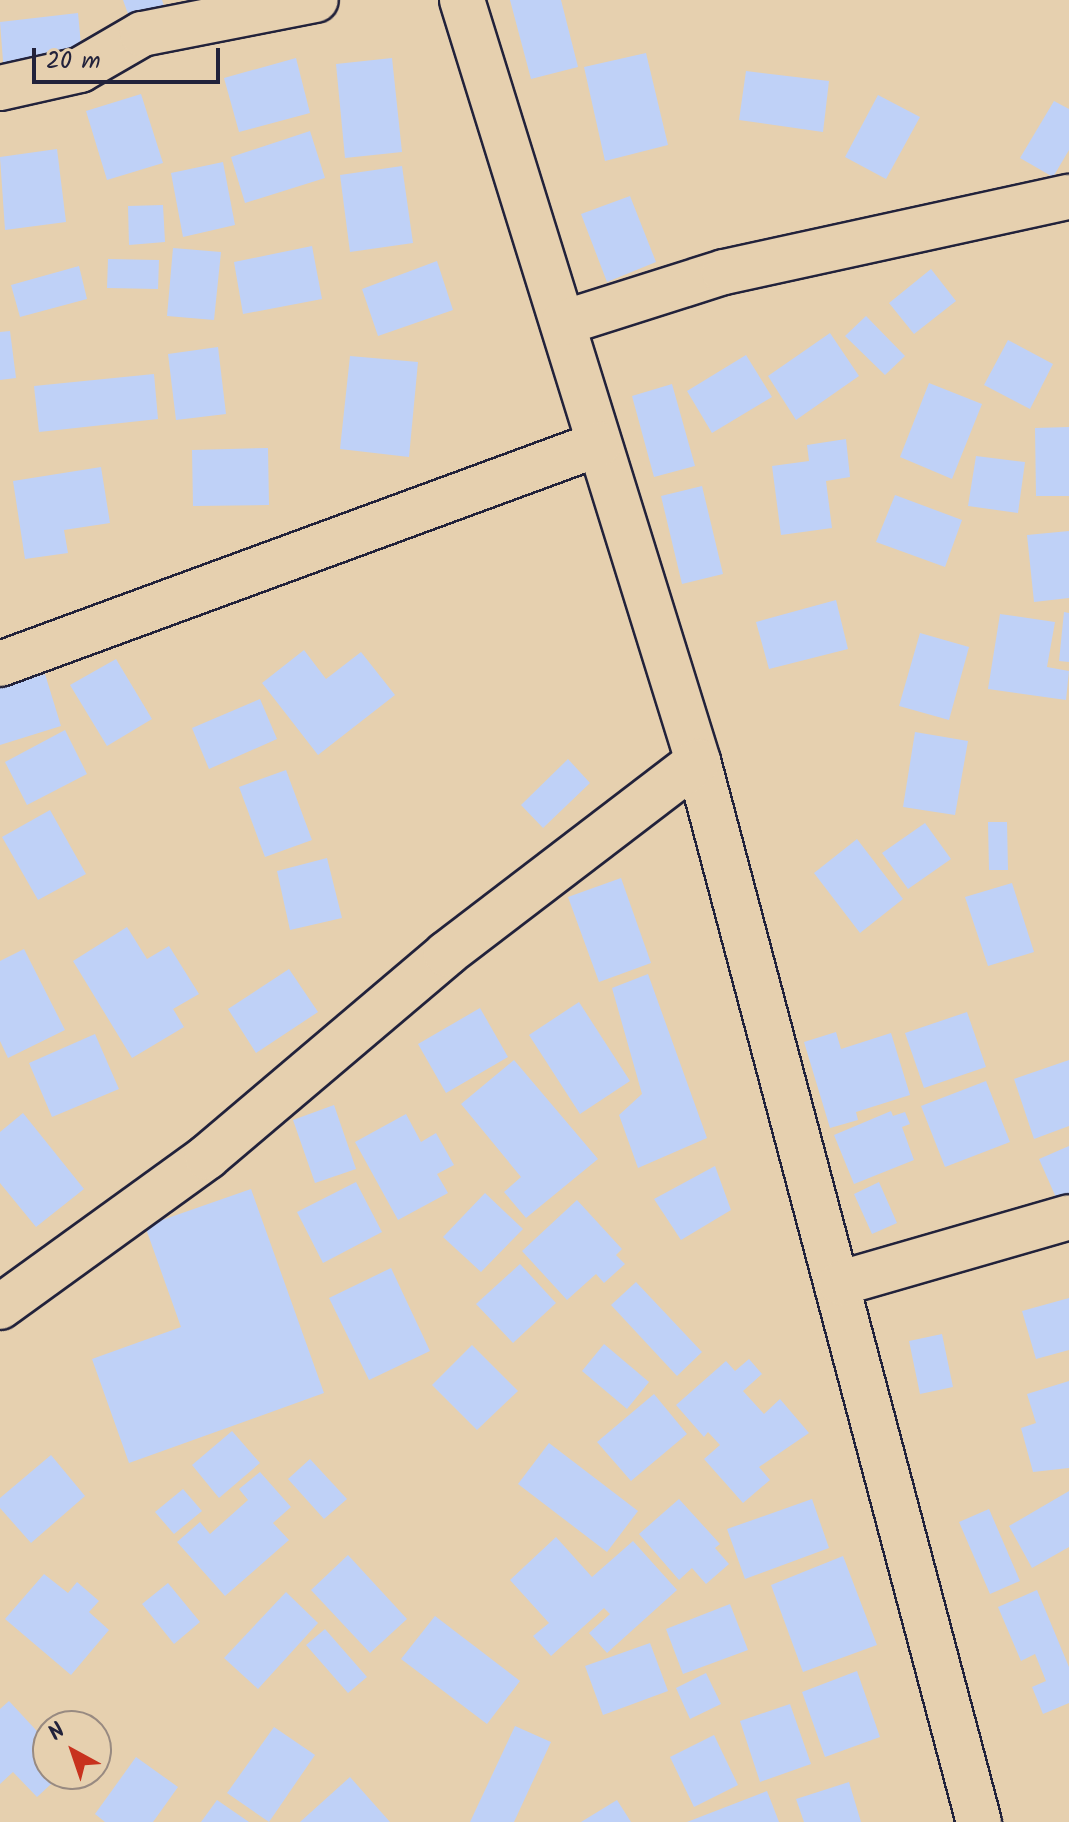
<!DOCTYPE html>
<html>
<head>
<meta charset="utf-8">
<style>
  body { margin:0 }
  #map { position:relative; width:1069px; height:1822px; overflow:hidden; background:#e6d0af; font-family:Kalam,sans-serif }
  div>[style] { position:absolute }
  .building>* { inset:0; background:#bfd1f7 }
  .roads { filter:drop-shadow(2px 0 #22223b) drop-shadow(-2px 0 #22223b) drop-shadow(0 2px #22223b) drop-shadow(0 -2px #22223b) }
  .minor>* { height:44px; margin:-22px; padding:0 22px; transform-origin:22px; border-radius:22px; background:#e6d0af }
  span { translate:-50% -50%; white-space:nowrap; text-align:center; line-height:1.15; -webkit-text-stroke:8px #e6d0af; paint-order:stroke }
  .north { position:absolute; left:32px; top:1710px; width:80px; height:80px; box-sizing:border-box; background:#e6d0af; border:2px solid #988a81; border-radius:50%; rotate:320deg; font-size:22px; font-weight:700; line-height:32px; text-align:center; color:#22223b }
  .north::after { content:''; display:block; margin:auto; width:28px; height:36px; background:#c8321e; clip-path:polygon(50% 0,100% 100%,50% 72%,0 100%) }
  .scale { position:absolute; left:32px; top:48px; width:188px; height:36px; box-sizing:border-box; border:4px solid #22223b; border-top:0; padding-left:10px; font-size:24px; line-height:28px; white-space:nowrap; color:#22223b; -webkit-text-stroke:6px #e6d0af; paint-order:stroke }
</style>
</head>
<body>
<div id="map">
  <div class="building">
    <div style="clip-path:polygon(123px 0,162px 0,165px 9px,131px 22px)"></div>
    <div style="clip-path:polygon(510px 0,561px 0,578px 67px,531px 79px)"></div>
    <div style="clip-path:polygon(78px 13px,83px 66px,4px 74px,0 22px)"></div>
    <div style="clip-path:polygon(646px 53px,668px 145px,605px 161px,584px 67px)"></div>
    <div style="clip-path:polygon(296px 58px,310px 113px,239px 132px,224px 78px)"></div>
    <div style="clip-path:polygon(392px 58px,402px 152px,345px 158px,336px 64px)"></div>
    <div style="clip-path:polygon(746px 71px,829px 81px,823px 132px,739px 120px)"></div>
    <div style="clip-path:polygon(141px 94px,163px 163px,107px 180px,86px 111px)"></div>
    <div style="clip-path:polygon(878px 95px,920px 117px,886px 179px,845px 157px)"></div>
    <div style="clip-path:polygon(1054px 101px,1069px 109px,1069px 150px,1053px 177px,1020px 158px)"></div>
    <div style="clip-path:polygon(310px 131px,325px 178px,245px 203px,231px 157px)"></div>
    <div style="clip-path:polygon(57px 149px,66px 222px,5px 230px,0 157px)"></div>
    <div style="clip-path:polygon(223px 162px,235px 225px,183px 237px,171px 173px)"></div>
    <div style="clip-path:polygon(402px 166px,413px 243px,350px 252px,340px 175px)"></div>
    <div style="clip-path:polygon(630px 196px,656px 262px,607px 282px,581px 214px)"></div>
    <div style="clip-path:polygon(163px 205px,165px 242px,129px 245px,128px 206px)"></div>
    <div style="clip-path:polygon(312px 246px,322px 299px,243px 314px,234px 262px)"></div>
    <div style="clip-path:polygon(173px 248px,221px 252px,214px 320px,167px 316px)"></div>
    <div style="clip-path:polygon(108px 259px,159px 260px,158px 289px,107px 288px)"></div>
    <div style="clip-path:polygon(437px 261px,453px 310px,378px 336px,362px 289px)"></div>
    <div style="clip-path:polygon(79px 266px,87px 299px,20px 317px,11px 285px)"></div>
    <div style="clip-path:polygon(931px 269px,956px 301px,914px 334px,889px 303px)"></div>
    <div style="clip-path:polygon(866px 316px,905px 356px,885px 375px,845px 336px)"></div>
    <div style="clip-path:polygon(10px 331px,16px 378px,0 380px,0 332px)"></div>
    <div style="clip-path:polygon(830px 333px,859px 376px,796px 420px,768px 376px)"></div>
    <div style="clip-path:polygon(1008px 340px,1053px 364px,1030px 409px,984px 385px)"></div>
    <div style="clip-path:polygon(218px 347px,226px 414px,176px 420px,168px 354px)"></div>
    <div style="clip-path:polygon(746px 355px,772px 397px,712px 433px,687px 391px)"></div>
    <div style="clip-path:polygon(350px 356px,418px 362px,409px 457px,340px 449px)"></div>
    <div style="clip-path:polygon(154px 374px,158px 419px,39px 432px,34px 386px)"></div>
    <div style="clip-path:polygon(929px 383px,982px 404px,952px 479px,900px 457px)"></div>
    <div style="clip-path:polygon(672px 384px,695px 466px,654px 477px,632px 396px)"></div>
    <div style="clip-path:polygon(1069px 427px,1069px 496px,1036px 496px,1035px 428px)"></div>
    <div style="clip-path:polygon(846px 439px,850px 477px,826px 481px,832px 528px,781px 535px,772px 466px,809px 461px,807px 445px)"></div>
    <div style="clip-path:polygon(268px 448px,269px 505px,193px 506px,192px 450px)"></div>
    <div style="clip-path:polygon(976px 456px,1025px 462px,1018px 513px,968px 506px)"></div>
    <div style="clip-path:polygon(101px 467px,110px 523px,64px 530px,68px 553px,25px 559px,13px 481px)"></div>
    <div style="clip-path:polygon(702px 486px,723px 574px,682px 584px,661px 496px)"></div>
    <div style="clip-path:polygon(895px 495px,962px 520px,945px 567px,876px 542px)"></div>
    <div style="clip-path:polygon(1069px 531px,1069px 598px,1034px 602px,1027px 535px)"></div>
    <div style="clip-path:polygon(836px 600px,848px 649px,769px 669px,756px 622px)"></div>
    <div style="clip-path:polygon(1064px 612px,1069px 613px,1069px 662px,1059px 661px)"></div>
    <div style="clip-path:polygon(1000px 614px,1055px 622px,1047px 667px,1069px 671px,1066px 700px,988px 689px)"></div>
    <div style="clip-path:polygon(920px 633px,969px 647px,949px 720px,899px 706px)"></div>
    <div style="clip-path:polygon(304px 650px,326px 679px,361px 652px,395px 695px,318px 755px,262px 683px)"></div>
    <div style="clip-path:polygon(116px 659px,152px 719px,107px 746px,70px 685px)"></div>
    <div style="clip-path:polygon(45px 674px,61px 726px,0 745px,0 688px)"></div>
    <div style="clip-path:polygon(260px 699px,277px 739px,209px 769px,192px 728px)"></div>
    <div style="clip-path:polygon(65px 730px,87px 774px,27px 805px,5px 762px)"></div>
    <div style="clip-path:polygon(915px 732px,968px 741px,955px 815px,903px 807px)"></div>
    <div style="clip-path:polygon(568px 759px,590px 783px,543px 828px,521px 805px)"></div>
    <div style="clip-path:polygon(286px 770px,312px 840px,265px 857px,239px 787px)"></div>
    <div style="clip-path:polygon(50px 810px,86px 874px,38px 900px,2px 837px)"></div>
    <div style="clip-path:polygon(988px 822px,1007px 822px,1008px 870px,989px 870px)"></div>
    <div style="clip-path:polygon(925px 823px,951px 859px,908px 889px,882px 853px)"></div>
    <div style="clip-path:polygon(857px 839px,903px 899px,860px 933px,814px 873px)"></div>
    <div style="clip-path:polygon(327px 858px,342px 918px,290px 930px,277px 871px)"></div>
    <div style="clip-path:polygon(621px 878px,651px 963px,599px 982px,568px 897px)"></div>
    <div style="clip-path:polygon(1012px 883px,1034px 952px,988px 966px,965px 897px)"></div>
    <div style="clip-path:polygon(127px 927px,147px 959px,169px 946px,199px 994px,173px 1009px,184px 1027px,132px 1058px,73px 961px)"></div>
    <div style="clip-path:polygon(24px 949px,65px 1030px,8px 1058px,0 1041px,0 961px)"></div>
    <div style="clip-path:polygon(289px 969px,318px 1012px,256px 1053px,228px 1009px)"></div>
    <div style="clip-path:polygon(648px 974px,707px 1138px,638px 1168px,619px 1115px,642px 1094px,612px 988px)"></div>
    <div style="clip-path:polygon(579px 1002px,630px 1081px,580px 1114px,529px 1035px)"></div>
    <div style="clip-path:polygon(480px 1008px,508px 1057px,446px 1093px,418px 1044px)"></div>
    <div style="clip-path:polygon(967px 1012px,986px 1067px,924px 1088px,905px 1033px)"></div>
    <div style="clip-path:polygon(836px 1032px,841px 1049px,891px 1033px,910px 1095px,856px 1112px,858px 1120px,830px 1128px,804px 1042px)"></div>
    <div style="clip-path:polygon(95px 1034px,119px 1089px,52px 1117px,29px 1063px)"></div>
    <div style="clip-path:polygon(514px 1060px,598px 1159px,526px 1218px,504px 1192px,521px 1177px,461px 1104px)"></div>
    <div style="clip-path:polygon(1069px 1060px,1069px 1126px,1034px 1139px,1014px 1079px)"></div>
    <div style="clip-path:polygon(986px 1081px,1010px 1142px,945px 1167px,921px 1106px)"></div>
    <div style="clip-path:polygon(334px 1105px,356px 1169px,315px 1183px,293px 1120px)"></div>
    <div style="clip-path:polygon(891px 1111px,893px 1116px,905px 1112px,910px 1124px,902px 1127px,914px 1160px,854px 1184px,834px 1135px)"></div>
    <div style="clip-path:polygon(23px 1113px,84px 1189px,36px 1227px,0 1183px,0 1132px)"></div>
    <div style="clip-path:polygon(406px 1114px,421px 1142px,436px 1133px,454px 1165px,437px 1174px,448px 1193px,398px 1220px,355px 1142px)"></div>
    <div style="clip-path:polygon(1069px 1146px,1069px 1208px,1062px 1211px,1039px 1159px)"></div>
    <div style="clip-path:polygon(715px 1166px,731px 1210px,681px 1240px,654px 1199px)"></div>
    <div style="clip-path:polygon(356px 1182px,382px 1232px,323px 1263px,297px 1212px)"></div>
    <div style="clip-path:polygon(879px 1182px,897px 1223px,872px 1234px,854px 1194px)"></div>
    <div style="clip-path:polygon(251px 1189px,324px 1393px,129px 1463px,92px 1359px,181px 1327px,145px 1226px)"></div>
    <div style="clip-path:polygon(485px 1193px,523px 1229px,481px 1272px,443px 1237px)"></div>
    <div style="clip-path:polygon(577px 1200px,622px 1249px,616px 1255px,625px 1264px,604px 1283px,596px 1274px,567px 1300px,522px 1251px)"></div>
    <div style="clip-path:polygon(520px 1264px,556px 1303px,513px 1343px,476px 1304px)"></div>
    <div style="clip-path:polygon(391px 1268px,430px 1351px,369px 1380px,329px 1298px)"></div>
    <div style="clip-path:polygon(636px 1282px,702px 1352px,677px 1376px,611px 1305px)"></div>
    <div style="clip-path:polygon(1069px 1298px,1069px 1350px,1036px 1359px,1022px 1311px)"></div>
    <div style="clip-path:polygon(942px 1334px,953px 1387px,920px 1394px,909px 1341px)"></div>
    <div style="clip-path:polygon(604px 1344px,649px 1382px,627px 1409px,582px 1371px)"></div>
    <div style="clip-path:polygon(472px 1345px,518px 1391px,477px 1430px,432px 1385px)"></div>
    <div style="clip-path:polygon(749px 1359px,762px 1374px,743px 1391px,764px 1414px,780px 1399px,809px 1433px,759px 1467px,770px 1480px,743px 1503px,704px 1459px,720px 1445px,708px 1432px,704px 1437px,676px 1405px,726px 1361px,735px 1371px)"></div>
    <div style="clip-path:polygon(1069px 1381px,1069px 1468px,1033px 1472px,1021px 1428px,1036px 1423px,1027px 1394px)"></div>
    <div style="clip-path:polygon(654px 1394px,687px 1434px,631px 1481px,597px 1442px)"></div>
    <div style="clip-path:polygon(232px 1431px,260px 1463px,219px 1498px,192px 1465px)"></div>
    <div style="clip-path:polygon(549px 1443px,638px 1511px,607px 1552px,518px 1484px)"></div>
    <div style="clip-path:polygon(51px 1455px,85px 1496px,31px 1543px,0 1508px,0 1498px)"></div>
    <div style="clip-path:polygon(310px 1459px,347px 1499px,324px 1519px,288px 1479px)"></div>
    <div style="clip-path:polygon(260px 1472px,291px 1507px,273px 1523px,289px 1540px,225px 1596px,177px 1542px,200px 1522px,210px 1534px,248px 1500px,239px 1489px)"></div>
    <div style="clip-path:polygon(183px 1489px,202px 1511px,174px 1534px,155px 1512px)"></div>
    <div style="clip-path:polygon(1069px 1491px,1069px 1547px,1032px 1568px,1009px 1526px)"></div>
    <div style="clip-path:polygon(679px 1499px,720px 1544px,715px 1548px,729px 1564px,706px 1584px,692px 1568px,679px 1580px,639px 1534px)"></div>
    <div style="clip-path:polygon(812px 1499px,829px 1548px,745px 1579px,727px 1529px)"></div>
    <div style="clip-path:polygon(989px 1509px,1020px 1581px,990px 1594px,959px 1522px)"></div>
    <div style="clip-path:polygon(556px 1537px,592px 1577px,633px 1541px,677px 1590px,607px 1653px,589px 1633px,610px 1614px,604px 1608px,551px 1656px,533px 1636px,549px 1623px,510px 1580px)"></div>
    <div style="clip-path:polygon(348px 1555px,407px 1619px,370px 1653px,311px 1590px)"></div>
    <div style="clip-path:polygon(843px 1556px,877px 1645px,803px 1672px,771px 1585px)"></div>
    <div style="clip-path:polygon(44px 1574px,68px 1593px,77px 1582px,99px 1601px,89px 1612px,109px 1630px,71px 1675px,5px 1619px)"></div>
    <div style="clip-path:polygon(168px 1583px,200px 1622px,174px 1644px,142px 1604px)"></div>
    <div style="clip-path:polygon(1037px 1590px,1069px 1667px,1069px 1703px,1043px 1714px,1032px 1687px,1046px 1681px,1035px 1654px,1021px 1661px,998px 1607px)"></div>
    <div style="clip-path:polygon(286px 1592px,318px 1623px,258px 1689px,224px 1658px)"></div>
    <div style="clip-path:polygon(730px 1604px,748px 1650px,683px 1674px,666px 1629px)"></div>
    <div style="clip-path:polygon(435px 1616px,520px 1681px,487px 1724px,401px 1659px)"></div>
    <div style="clip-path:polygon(325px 1629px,367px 1677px,348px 1693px,306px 1645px)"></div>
    <div style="clip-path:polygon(650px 1643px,668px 1691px,603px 1715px,585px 1666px)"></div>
    <div style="clip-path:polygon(857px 1671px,880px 1737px,825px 1757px,802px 1692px)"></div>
    <div style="clip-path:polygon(706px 1673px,721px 1704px,690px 1719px,676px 1688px)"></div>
    <div style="clip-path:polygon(9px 1701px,48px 1743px,48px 1774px,62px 1774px,37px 1797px,13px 1772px,0 1784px,0 1709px)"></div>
    <div style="clip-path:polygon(790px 1704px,811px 1764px,760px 1782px,740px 1721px)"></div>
    <div style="clip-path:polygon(515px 1726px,551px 1742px,514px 1822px,470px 1822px)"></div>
    <div style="clip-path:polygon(274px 1727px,315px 1755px,269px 1822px,227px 1793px)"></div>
    <div style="clip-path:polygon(714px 1735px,738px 1785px,694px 1807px,670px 1757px)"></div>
    <div style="clip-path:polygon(136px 1757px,178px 1787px,153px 1822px,105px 1822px,95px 1814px)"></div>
    <div style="clip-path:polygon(350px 1777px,390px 1822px,300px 1822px)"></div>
    <div style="clip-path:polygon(849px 1782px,861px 1822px,804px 1822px,796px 1799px)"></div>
    <div style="clip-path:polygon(767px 1791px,779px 1822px,687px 1822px)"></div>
    <div style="clip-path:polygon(217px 1800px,249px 1822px,201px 1822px)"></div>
    <div style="clip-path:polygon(617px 1800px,631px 1822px,581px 1822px)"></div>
  </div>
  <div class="roads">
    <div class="minor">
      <div style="left:462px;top:0;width:797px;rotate:72.77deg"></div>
      <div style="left:698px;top:761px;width:1098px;rotate:75.17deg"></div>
      <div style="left:0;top:88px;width:82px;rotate:-12.7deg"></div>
      <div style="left:80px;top:70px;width:72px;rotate:-30.1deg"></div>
      <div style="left:142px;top:34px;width:177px;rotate:-11.1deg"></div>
      <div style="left:563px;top:323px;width:169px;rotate:-17.6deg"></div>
      <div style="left:724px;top:272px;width:353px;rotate:-12.3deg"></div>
      <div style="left:0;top:664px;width:638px;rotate:-20.17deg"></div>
      <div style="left:841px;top:1283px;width:237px;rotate:-16.1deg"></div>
      <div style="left:0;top:1307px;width:256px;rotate:-35.9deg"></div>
      <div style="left:207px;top:1157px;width:314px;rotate:-40.3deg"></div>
      <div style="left:446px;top:954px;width:317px;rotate:-37.4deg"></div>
    </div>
  </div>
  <div class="north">N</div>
  <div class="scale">20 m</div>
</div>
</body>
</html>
